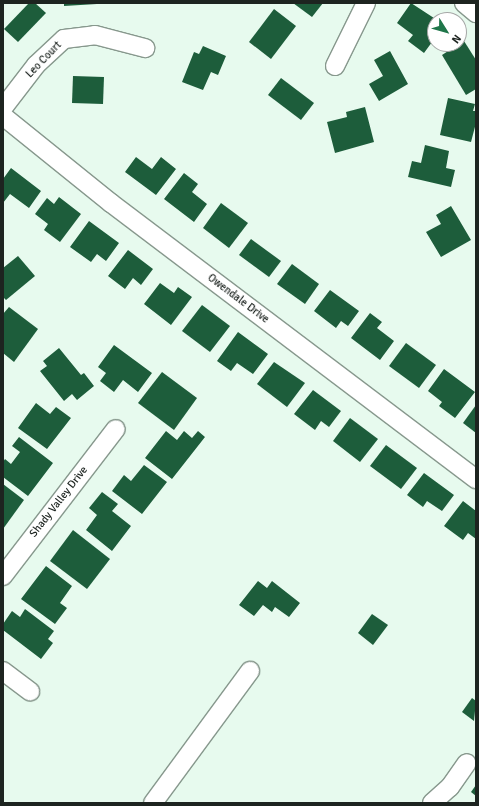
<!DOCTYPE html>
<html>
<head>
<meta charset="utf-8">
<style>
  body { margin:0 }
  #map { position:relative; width:479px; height:806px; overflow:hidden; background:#e7faee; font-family:Signika,sans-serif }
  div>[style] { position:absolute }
  .building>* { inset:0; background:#1d5d3b }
  .roads { filter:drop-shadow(1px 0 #87988d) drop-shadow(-1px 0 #87988d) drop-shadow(0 1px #87988d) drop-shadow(0 -1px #87988d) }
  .minor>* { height:18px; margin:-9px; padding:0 9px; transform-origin:9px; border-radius:9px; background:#fff }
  span { translate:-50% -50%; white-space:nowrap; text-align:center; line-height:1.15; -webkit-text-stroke:4px #fff; paint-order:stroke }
  .street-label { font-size:11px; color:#1d2420 }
  .frame { position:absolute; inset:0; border:4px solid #1d2420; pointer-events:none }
  .north { position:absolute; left:427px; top:12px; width:40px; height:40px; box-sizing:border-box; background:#fff; border:1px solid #a5a7a6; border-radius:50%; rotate:127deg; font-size:11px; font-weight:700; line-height:16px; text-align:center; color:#1d2420 }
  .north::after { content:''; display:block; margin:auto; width:14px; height:18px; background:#1f764a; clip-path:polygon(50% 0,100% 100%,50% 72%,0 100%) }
</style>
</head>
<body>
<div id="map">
  <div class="building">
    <div style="clip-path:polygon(29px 3px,35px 3px,46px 13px,18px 42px,4px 29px)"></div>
    <div style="clip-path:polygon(64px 3px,97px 3px,97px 4px,64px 6px)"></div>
    <div style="clip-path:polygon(293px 3px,323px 3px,312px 17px)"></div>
    <div style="clip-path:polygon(411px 3px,437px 20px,435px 38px,424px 53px,408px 41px,413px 35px,397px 23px)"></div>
    <div style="clip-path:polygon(274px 9px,296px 26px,271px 59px,249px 42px)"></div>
    <div style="clip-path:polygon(464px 41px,476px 60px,476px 89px,466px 95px,442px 55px)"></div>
    <div style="clip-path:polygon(203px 46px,226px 56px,218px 75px,211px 72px,203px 90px,182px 82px,194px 52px,199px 54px)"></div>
    <div style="clip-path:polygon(390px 51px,408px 84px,379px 101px,369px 84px,383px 76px,374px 60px)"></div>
    <div style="clip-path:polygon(73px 76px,104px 77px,103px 104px,72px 103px)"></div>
    <div style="clip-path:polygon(281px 78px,314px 103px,301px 120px,268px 95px)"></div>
    <div style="clip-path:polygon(448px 98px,475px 104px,473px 111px,476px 111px,476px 123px,471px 142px,440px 135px)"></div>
    <div style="clip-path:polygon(365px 107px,374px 142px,335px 153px,327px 122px,347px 117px,346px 112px)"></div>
    <div style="clip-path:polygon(425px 145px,449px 151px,446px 168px,455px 170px,451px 187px,408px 177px,412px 161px,421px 163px)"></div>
    <div style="clip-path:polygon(136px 157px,152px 169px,161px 157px,176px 169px,156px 195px,125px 172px)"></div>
    <div style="clip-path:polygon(11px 168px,41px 191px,29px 208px,10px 194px,3px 203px,3px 179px)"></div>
    <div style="clip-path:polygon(184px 173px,198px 184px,192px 192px,207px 204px,194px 222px,164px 199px)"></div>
    <div style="clip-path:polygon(59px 197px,81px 214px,60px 242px,44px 230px,48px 224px,35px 214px,47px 198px,54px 204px)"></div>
    <div style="clip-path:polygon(221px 203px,248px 223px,229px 248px,203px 228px)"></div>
    <div style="clip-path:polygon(451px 206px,471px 240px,441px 257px,426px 232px,441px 224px,436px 215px)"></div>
    <div style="clip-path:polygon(89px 221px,119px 243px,106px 261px,97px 254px,91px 262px,70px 247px)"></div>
    <div style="clip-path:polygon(251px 239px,281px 261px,269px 277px,239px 255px)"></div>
    <div style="clip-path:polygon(128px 250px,153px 269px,141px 285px,133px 278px,125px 289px,108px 276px)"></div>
    <div style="clip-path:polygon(18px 256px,35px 276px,6px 300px,3px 297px,3px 268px)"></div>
    <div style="clip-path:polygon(292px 264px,319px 284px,305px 304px,277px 284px)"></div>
    <div style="clip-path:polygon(160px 283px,174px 293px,178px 287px,192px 297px,171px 325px,144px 304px)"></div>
    <div style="clip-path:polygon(330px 290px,359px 311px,348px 326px,341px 321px,336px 328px,314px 311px)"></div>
    <div style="clip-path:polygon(202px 305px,230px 326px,210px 352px,182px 331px)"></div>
    <div style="clip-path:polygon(9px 307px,38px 329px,14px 362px,3px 353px,3px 314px)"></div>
    <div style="clip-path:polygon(370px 313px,382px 322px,377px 328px,394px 341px,380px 360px,351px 338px)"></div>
    <div style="clip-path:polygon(238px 332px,268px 354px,253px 374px,237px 363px,231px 371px,217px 361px)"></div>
    <div style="clip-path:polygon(406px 343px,436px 365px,419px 388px,389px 366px)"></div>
    <div style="clip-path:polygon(114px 345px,152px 373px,138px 392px,123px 380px,114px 392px,100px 381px,106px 373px,98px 367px)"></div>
    <div style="clip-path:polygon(59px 348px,81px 375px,84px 373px,94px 386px,77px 400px,72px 394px,64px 401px,40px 371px,47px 366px,43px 361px)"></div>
    <div style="clip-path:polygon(274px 362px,305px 383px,287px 407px,257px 384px)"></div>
    <div style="clip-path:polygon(444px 369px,475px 392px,455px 418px,439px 406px,442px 402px,428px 391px)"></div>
    <div style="clip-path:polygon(162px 372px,197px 398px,174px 430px,138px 403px)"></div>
    <div style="clip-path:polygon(313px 390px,341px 411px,329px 427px,321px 421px,315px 430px,294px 414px)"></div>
    <div style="clip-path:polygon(36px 403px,50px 414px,56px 407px,71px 418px,47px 449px,18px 428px)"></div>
    <div style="clip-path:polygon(476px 405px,476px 433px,463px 423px)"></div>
    <div style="clip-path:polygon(350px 418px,378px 439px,360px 462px,333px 441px)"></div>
    <div style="clip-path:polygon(166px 431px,177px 440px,184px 431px,192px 438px,198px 431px,205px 437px,172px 479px,145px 458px)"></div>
    <div style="clip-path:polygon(19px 437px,53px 463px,28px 496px,3px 477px,3px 462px,5px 459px,11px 464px,20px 452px,12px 446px)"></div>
    <div style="clip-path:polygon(386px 445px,417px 468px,401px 489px,370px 466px)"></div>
    <div style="clip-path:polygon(144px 465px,167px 482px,142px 514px,112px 491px,124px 475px,131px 481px)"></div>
    <div style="clip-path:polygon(424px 473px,454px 495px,442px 511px,427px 501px,423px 507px,407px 495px)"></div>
    <div style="clip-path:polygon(3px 484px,24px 500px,3px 529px)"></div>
    <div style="clip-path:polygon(102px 492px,118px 504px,112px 511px,131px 526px,112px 551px,86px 530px,97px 515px,89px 508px)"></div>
    <div style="clip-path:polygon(463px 501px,476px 511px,476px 539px,468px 533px,463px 540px,444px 526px)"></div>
    <div style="clip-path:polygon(73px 530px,110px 559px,87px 589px,50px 561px)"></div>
    <div style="clip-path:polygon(46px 566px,72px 586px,60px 603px,67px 608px,55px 624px,21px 599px)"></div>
    <div style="clip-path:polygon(258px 581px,267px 588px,272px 581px,300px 603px,289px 617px,275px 607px,272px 612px,263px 605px,254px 616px,239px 605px)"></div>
    <div style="clip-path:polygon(25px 609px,54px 631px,48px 639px,53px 643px,41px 659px,3px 630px,3px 624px,12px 611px,20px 617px)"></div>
    <div style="clip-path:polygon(372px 614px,388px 625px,373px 645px,358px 633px)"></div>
    <div style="clip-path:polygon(472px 698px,476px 701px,474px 721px,462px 712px)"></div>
    <div style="clip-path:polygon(476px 785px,476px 796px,471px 792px)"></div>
  </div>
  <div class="roads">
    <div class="minor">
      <div style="left:464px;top:3px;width:16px;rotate:40deg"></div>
      <div style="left:335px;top:66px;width:70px;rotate:-63.8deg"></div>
      <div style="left:3px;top:108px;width:54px;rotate:-52.5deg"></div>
      <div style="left:36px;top:65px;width:38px;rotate:-43deg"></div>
      <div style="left:64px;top:39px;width:31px;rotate:-7deg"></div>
      <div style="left:95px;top:35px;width:52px;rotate:14.6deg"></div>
      <div style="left:3px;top:116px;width:139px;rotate:38.9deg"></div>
      <div style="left:111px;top:203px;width:458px;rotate:37.1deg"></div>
      <div style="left:3px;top:576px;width:185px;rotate:-52.5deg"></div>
      <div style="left:3px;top:671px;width:34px;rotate:37deg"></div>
      <div style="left:153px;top:803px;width:164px;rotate:-53.7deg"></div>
      <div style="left:432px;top:803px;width:24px;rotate:-42deg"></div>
      <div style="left:450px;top:787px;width:29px;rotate:-55deg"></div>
    </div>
  </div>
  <div class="street-label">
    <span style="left:44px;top:60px;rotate:-46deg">Leo Court</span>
    <span style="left:238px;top:299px;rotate:37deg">Owendale Drive</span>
    <span style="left:59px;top:502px;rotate:-52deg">Shady Valley Drive</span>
  </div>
  <div class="frame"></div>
  <div class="north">N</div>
</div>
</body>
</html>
